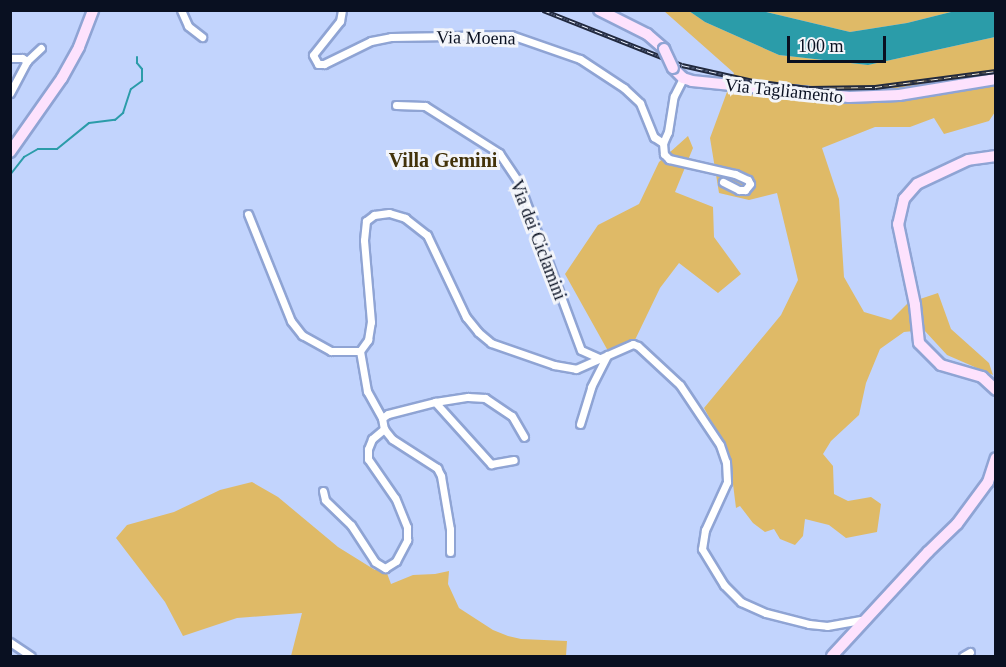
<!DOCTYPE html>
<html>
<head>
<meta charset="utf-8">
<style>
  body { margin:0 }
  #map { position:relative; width:1006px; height:667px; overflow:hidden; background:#c2d4fd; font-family:Georgia,serif }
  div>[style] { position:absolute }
  .green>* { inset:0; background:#dfba67 }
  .water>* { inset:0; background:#2b9ca9 }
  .stream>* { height:2px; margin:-1px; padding:0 1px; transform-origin:1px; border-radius:1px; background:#2b9ca9 }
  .roads { filter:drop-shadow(2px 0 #8fa4d4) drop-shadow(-2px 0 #8fa4d4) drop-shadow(0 2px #8fa4d4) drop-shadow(0 -2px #8fa4d4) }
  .street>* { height:7px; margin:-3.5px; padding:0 3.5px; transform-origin:3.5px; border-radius:3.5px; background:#fff }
  .secondary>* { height:10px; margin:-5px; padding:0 5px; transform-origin:5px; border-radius:5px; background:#fde2fd }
  .rail>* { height:4.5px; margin-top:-2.25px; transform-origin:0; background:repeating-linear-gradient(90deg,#f3f5fa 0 7px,#21293e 0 14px); box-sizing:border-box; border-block:2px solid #21293e }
  .bridges { filter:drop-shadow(2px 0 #8fa4d4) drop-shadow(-2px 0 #8fa4d4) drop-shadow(0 2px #8fa4d4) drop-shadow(0 -2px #8fa4d4) }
  .secondary-bridge>* { height:10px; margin:-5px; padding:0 5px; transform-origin:5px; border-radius:5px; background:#fde2fd }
  span { translate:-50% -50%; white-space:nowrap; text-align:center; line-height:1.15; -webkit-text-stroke:6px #f3f5fa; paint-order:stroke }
  .street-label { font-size:18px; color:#091021 }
  .neighbourhood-label { font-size:20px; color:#43330a; font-weight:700 }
  .frame { position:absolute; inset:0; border:12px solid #091021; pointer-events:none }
  .scale { position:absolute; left:787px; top:36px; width:99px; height:27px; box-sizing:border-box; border:3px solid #091021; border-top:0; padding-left:8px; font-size:18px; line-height:21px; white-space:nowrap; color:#091021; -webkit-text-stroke:4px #f3f5fa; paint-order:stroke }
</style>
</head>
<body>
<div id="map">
  <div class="green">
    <div style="clip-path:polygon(664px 11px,689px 11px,705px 22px,779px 55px,868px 65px,995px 37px,995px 112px,989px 121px,944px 134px,934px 118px,910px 127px,875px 127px,822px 148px,839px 199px,844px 277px,864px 312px,891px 320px,908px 303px,938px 293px,951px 329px,989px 363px,993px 375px,947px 355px,924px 330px,904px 332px,880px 349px,866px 383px,859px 415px,831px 441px,823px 454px,833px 466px,834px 494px,848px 501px,871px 497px,881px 504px,877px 532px,846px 538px,829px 525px,805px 519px,803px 536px,795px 545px,780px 539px,774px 529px,765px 532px,753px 523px,740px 506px,736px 508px,731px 468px,720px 437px,704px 408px,781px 315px,798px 280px,777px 193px,749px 200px,719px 193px,710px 138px,734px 73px)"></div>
    <div style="clip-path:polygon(762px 11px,955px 11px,907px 23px,850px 32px)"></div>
    <div style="clip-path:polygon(688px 136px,693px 148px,675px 192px,713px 207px,714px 237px,741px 274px,718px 293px,679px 263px,660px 288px,633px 344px,608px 351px,565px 274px,598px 225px,639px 204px,659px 162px)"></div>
    <div style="clip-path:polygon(252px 482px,278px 497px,338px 547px,375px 570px,385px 568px,391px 584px,413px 575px,435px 574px,449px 571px,448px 584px,459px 608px,493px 630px,508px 636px,521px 639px,567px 641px,566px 656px,291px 656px,302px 613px,237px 618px,183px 636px,165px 602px,116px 538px,127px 525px,174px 512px,220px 490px)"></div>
  </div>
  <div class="water">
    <div style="clip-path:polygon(689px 11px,762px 11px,850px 32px,907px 23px,955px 11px,995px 11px,995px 37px,868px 65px,779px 55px,705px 22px)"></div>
  </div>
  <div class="stream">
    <div style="left:10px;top:175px;width:23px;rotate:-52deg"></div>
    <div style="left:24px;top:157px;width:16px;rotate:-30deg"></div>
    <div style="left:38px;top:149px;width:19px"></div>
    <div style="left:57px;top:149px;width:41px;rotate:-39.1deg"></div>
    <div style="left:89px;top:123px;width:26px;rotate:-7deg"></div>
    <div style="left:115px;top:120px;width:11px;rotate:-41deg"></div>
    <div style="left:123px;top:113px;width:25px;rotate:-72deg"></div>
    <div style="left:131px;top:89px;width:14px;rotate:-36deg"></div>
    <div style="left:142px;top:81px;width:12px;rotate:-90deg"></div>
    <div style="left:142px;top:69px;width:8px;rotate:-130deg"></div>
    <div style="left:137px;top:63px;width:6px;rotate:-90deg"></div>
  </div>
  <div class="roads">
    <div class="street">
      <div style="left:181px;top:10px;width:17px;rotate:66deg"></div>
      <div style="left:188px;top:26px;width:18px;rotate:38deg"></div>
      <div style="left:342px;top:10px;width:11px;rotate:100deg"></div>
      <div style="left:340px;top:21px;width:43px;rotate:128.5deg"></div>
      <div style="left:313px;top:55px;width:10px;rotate:61deg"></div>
      <div style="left:318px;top:64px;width:6px"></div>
      <div style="left:324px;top:64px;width:52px;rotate:-26.1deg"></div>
      <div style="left:371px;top:41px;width:20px;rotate:-11deg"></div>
      <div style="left:391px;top:37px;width:120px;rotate:-1deg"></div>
      <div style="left:511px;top:35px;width:73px;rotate:19.2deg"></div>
      <div style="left:580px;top:59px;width:53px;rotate:33.4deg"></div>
      <div style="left:624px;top:88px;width:22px;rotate:43deg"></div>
      <div style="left:640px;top:103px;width:37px;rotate:68deg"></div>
      <div style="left:654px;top:137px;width:11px;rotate:34deg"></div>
      <div style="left:663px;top:143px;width:12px;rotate:-66deg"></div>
      <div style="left:668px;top:132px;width:36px;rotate:-81deg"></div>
      <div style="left:674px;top:96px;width:20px;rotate:-63deg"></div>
      <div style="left:10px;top:58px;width:12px"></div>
      <div style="left:22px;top:58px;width:6px;rotate:31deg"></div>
      <div style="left:10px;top:93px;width:36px;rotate:-62deg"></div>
      <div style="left:27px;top:61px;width:19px;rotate:-43deg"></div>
      <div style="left:396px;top:105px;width:29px;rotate:2deg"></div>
      <div style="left:425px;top:106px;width:88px;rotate:32.4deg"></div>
      <div style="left:499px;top:153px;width:34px;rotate:56deg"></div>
      <div style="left:518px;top:181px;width:180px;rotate:69.6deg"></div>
      <div style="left:581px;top:350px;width:22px;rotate:24deg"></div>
      <div style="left:663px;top:143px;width:11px;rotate:85deg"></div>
      <div style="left:664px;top:154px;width:7px;rotate:45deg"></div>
      <div style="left:669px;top:159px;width:68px;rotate:12.8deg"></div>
      <div style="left:735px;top:174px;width:14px;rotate:25deg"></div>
      <div style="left:748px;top:180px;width:4px;rotate:63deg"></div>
      <div style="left:750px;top:184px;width:8px;rotate:130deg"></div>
      <div style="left:745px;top:190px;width:6px;rotate:180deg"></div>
      <div style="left:739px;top:190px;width:18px;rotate:-153deg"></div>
      <div style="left:248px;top:214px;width:115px;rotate:68.1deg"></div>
      <div style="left:291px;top:321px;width:18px;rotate:52deg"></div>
      <div style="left:302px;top:335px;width:33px;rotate:29deg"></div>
      <div style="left:331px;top:351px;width:29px"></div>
      <div style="left:360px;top:351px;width:14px;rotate:-54deg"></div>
      <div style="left:368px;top:340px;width:18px;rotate:-81deg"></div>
      <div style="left:371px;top:322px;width:82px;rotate:-94.9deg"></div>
      <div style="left:364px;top:240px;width:19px;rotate:-84deg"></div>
      <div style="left:366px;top:221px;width:10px;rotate:-37deg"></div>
      <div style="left:374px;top:215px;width:15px;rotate:-8deg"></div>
      <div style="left:389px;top:213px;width:17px;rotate:17deg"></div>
      <div style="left:405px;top:218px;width:28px;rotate:38deg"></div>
      <div style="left:427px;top:235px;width:91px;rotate:64.6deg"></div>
      <div style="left:466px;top:317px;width:19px;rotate:51deg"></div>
      <div style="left:478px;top:332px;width:17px;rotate:40deg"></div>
      <div style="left:491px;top:343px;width:67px;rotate:19.2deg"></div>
      <div style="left:554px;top:365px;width:22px;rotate:10deg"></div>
      <div style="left:576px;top:369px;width:62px;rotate:-23.7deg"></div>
      <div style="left:633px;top:344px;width:5px;rotate:22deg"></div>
      <div style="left:638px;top:346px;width:57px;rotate:42.9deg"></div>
      <div style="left:680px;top:385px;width:72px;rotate:56.3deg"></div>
      <div style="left:720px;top:445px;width:18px;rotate:71deg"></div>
      <div style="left:726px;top:462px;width:20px;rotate:87deg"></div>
      <div style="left:727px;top:482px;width:53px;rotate:114.6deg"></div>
      <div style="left:705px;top:530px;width:19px;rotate:99deg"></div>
      <div style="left:702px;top:549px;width:42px;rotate:58.6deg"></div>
      <div style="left:724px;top:585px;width:24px;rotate:45deg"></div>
      <div style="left:741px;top:602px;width:27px;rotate:24deg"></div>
      <div style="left:766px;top:613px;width:44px;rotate:14.3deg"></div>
      <div style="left:809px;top:624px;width:18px;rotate:6deg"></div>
      <div style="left:827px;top:626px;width:40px;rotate:-10deg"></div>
      <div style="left:360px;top:351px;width:41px;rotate:80.1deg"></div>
      <div style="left:367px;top:391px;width:31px;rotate:61deg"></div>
      <div style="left:382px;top:418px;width:11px;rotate:80deg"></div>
      <div style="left:384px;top:429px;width:13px;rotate:51deg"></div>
      <div style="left:392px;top:439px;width:54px;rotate:32.8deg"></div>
      <div style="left:437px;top:468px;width:9px;rotate:63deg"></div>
      <div style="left:441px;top:476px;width:54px;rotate:80.4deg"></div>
      <div style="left:450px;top:529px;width:23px;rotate:90deg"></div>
      <div style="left:435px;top:402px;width:33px;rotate:-9deg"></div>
      <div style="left:468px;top:397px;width:17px;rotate:3deg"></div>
      <div style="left:485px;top:398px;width:32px;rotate:34deg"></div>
      <div style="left:512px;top:416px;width:24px;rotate:60deg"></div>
      <div style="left:382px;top:418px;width:7px;rotate:-34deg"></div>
      <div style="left:388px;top:414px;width:49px;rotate:-14.3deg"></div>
      <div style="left:435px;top:402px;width:84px;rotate:47.9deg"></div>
      <div style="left:491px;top:464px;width:23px;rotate:-10deg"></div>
      <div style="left:580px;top:424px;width:39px;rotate:-73deg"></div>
      <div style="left:591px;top:387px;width:36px;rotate:-63deg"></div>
      <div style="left:323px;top:491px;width:9px;rotate:77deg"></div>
      <div style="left:325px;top:500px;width:36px;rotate:44deg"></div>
      <div style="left:351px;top:525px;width:44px;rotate:57deg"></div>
      <div style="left:375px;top:562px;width:12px;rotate:31deg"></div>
      <div style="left:385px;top:568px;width:13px;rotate:-32deg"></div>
      <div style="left:396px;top:561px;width:24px;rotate:-62deg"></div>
      <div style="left:407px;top:540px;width:13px;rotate:-90deg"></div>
      <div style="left:407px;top:527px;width:31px;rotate:-112deg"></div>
      <div style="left:395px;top:498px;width:47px;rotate:-124.7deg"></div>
      <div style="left:368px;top:459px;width:10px;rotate:-90deg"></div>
      <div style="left:368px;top:449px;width:11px;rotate:-68deg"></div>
      <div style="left:372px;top:439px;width:16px;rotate:-40deg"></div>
      <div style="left:10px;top:642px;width:25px;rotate:34deg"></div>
      <div style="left:963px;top:656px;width:8px;rotate:-30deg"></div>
    </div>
    <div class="secondary">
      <div style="left:599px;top:10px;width:54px;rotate:26.6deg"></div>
      <div style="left:647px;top:34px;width:23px;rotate:41deg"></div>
      <div style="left:673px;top:68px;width:14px;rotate:45deg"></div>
      <div style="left:683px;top:78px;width:9px;rotate:18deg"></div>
      <div style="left:692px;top:81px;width:158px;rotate:5.8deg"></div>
      <div style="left:849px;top:97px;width:50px;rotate:-2.3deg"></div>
      <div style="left:899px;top:95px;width:98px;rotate:-9.4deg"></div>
      <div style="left:10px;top:152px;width:90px;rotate:-54.9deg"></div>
      <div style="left:62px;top:78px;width:35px;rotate:-61deg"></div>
      <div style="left:79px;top:47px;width:40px;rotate:-69deg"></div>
      <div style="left:996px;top:156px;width:28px;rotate:172deg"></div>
      <div style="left:968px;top:160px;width:56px;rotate:154.8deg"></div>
      <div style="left:917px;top:184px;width:20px;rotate:131deg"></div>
      <div style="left:904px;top:199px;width:26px;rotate:103deg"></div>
      <div style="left:898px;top:224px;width:83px;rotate:78.1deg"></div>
      <div style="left:915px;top:305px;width:38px;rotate:84deg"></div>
      <div style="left:919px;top:343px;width:31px;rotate:45deg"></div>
      <div style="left:941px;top:365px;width:43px;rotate:16.3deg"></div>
      <div style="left:982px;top:377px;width:19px;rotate:43deg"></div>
      <div style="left:832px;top:656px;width:142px;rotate:-47.3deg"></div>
      <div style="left:928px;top:552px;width:40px;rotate:-44deg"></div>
      <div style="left:957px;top:524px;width:52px;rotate:-53.6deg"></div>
      <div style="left:988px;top:482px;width:25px;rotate:-72deg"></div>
    </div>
  </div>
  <div class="rail">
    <div style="left:543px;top:10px;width:149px;rotate:21.6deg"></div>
    <div style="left:682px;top:65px;width:73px;rotate:12.7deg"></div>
    <div style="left:753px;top:81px;width:56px;rotate:7.1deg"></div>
    <div style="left:809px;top:88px;width:66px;rotate:-0.9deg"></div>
    <div style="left:875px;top:87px;width:122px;rotate:-7.5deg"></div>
  </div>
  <div class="bridges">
    <div class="secondary-bridge">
      <div style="left:664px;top:49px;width:21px;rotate:65deg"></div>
    </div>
  </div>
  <div class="street-label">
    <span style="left:476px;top:38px;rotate:1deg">Via Moena</span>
    <span style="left:784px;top:91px;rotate:6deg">Via Tagliamento</span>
    <span style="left:538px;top:240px;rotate:69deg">Via dei Ciclamini</span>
  </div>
  <div class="neighbourhood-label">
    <span style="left:443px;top:160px">Villa Gemini</span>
  </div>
  <div class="frame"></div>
  <div class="scale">100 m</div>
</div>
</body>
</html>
